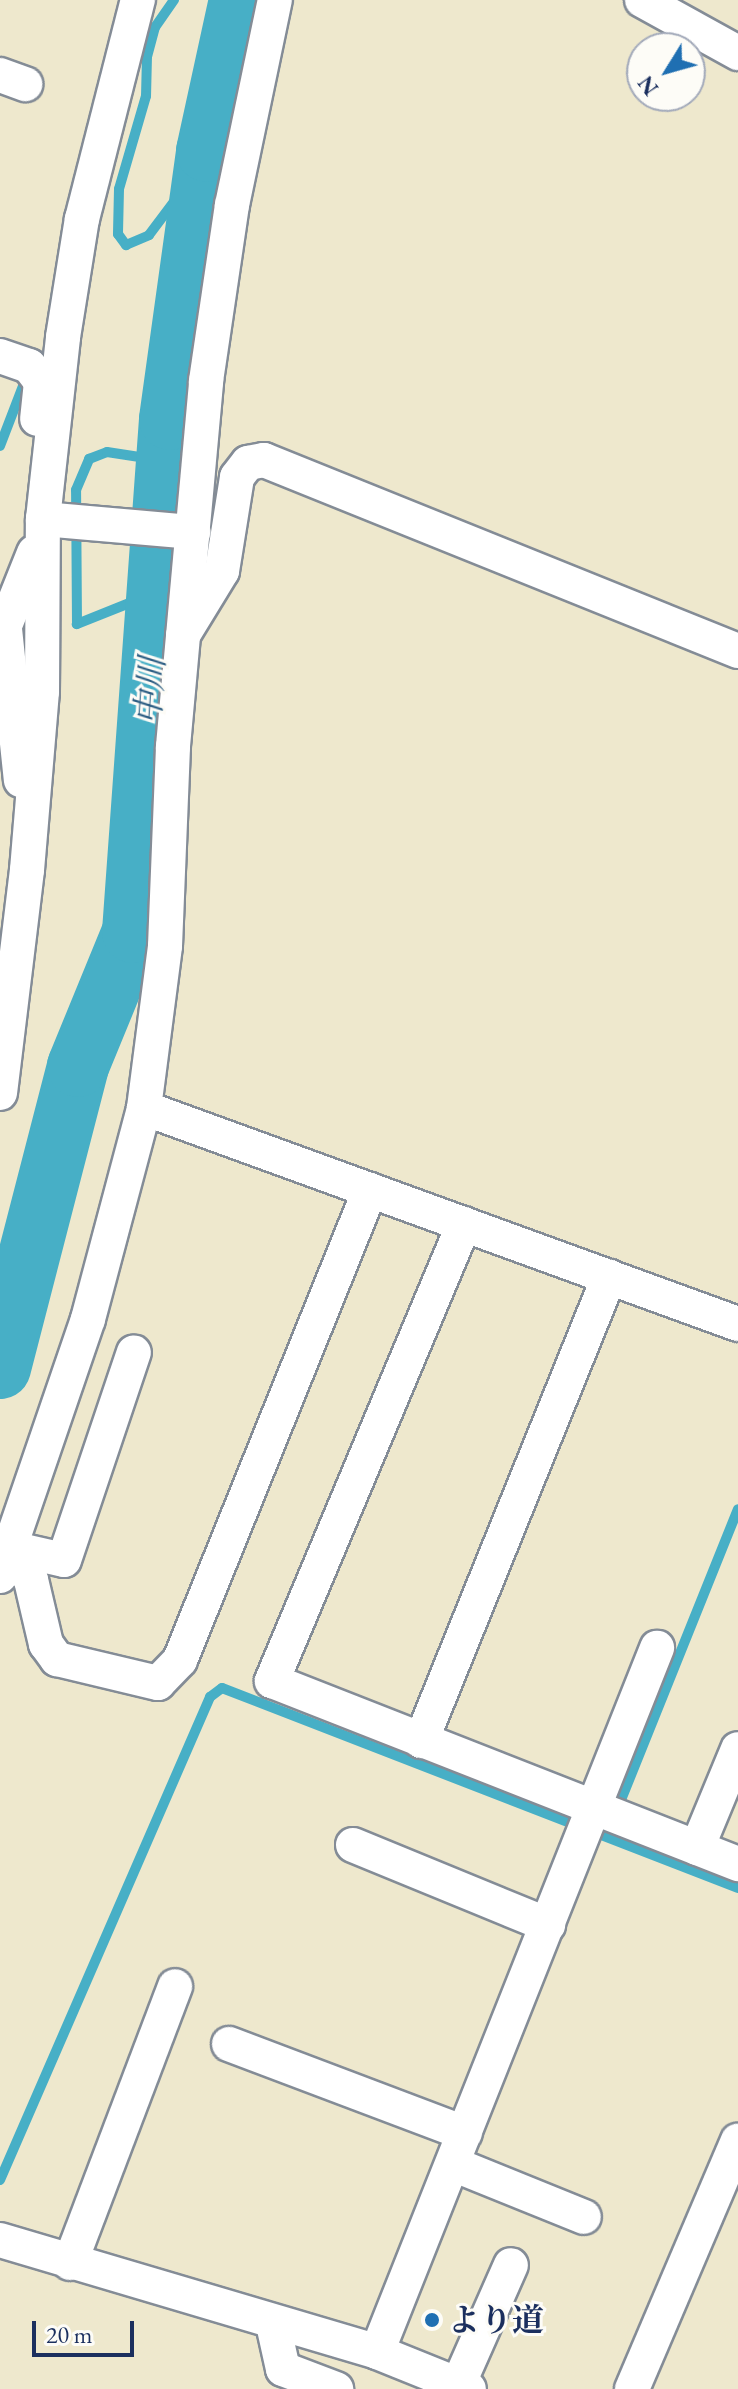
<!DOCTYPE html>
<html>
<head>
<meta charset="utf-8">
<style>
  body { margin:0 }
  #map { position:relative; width:738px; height:2389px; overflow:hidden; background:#eee8cd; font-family:"EB Garamond","Noto Serif JP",serif }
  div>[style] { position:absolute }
  .stream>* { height:10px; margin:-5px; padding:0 5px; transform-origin:5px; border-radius:5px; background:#47afc6 }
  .river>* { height:62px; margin:-31px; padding:0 31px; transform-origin:31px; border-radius:31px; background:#47afc6 }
  .roads { filter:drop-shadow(2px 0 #848c96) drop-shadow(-2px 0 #848c96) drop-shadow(0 2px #848c96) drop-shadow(0 -2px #848c96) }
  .street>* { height:34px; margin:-17px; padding:0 17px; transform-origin:17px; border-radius:17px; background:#fff }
  .dots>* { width:22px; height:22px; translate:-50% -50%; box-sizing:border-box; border:4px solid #fdfcf7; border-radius:50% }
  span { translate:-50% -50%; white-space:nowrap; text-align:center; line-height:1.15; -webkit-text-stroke:6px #fdfcf7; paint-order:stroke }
  .poi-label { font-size:32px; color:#1b2f5e; font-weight:700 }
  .left { translate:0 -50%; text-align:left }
  .water-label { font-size:34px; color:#2a5c82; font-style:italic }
  .north { position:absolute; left:626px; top:32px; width:80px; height:80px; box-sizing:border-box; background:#fdfcf7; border:2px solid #a3aaba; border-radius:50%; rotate:233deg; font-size:22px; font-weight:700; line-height:32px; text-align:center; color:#1b2f5e }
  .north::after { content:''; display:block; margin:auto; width:28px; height:36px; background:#1f6fb2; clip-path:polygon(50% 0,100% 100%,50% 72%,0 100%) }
  .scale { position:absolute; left:32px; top:2321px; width:102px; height:36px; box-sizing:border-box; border:4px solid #1b2f5e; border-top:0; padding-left:10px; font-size:24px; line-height:28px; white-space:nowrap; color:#1b2f5e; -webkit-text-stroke:6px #fdfcf7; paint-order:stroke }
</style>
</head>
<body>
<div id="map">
  <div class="stream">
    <div style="left:174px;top:0;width:33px;rotate:125deg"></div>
    <div style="left:155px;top:27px;width:30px;rotate:105deg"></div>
    <div style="left:147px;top:56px;width:40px;rotate:91.4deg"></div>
    <div style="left:146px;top:96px;width:97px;rotate:106.2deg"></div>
    <div style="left:119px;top:189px;width:45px;rotate:91.3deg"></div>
    <div style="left:118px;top:234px;width:14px;rotate:54deg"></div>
    <div style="left:126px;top:245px;width:25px;rotate:-23deg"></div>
    <div style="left:149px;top:235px;width:45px;rotate:-53.1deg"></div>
    <div style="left:176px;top:199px;width:14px;rotate:34deg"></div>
    <div style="left:188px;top:207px;width:32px;rotate:77deg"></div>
    <div style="left:0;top:446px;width:70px;rotate:-69deg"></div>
    <div style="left:25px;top:381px;width:7px;rotate:-135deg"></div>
    <div style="left:152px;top:622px;width:27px;rotate:-124deg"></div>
    <div style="left:137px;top:600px;width:65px;rotate:158.2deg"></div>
    <div style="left:77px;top:624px;width:134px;rotate:-90.4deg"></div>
    <div style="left:76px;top:490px;width:34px;rotate:-67deg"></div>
    <div style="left:89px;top:459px;width:19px;rotate:-21deg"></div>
    <div style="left:107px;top:452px;width:46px;rotate:8.8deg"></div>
    <div style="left:152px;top:459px;width:18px;rotate:-34deg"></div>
    <div style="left:617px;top:1810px;width:324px;rotate:-68.1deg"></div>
    <div style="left:0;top:2180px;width:527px;rotate:-66.5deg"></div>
    <div style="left:210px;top:1697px;width:15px;rotate:-37deg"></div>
    <div style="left:222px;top:1688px;width:553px;rotate:21.19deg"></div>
  </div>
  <div class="river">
    <div style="left:0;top:1368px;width:312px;rotate:-75.5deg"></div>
    <div style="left:78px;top:1066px;width:145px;rotate:-67.7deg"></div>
    <div style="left:133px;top:932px;width:514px;rotate:-85.87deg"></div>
    <div style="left:170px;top:419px;width:271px;rotate:-82.1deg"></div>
    <div style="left:207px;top:151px;width:155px;rotate:-77.7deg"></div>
  </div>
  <div class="roads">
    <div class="street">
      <div style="left:642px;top:0;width:110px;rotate:28.9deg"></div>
      <div style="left:0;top:75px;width:27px;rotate:20deg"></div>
      <div style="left:0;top:356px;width:31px;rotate:19deg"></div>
      <div style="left:29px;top:366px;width:20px;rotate:53deg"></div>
      <div style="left:41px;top:382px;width:37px;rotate:96deg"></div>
      <div style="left:43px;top:519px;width:151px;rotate:5deg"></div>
      <div style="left:5px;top:629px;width:152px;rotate:84deg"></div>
      <div style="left:183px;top:635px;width:75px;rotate:-58.6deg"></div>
      <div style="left:222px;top:571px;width:95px;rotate:-80.9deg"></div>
      <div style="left:237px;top:477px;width:18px;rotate:-52deg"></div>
      <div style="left:248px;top:463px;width:16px;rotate:-11deg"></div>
      <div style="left:264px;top:460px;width:511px;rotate:21.95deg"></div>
      <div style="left:0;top:638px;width:92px;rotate:-68.2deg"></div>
      <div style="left:0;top:1093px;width:225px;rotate:-83.1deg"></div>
      <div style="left:27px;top:870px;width:179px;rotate:-85.2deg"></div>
      <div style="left:42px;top:692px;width:173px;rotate:-89.7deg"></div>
      <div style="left:43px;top:519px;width:183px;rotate:-83.7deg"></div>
      <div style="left:63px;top:337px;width:120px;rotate:-80.9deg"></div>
      <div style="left:82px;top:219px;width:226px;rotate:-75.7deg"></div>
      <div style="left:144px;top:1108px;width:632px;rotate:19.98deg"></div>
      <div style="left:464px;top:1224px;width:496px;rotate:112.8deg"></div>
      <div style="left:272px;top:1681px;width:501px;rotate:21.44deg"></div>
      <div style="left:11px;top:1548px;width:38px;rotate:58deg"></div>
      <div style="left:31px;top:1580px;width:66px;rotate:76.8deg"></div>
      <div style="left:46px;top:1644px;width:19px;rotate:54deg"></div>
      <div style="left:57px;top:1659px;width:104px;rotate:13.4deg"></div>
      <div style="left:158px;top:1683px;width:32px;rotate:-46deg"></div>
      <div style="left:180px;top:1660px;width:507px;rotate:-67.99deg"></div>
      <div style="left:11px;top:1548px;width:54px;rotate:12.8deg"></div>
      <div style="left:64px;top:1560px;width:219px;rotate:-71.4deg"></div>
      <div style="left:0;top:1576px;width:272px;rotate:-71.1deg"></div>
      <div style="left:88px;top:1319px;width:218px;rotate:-75.1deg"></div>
      <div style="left:144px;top:1108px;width:163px;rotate:-82.6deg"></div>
      <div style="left:165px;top:946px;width:200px;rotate:-87.7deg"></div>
      <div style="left:173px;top:746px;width:366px;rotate:-84.8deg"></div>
      <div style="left:206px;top:381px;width:178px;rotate:-81.6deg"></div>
      <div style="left:232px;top:205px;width:209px;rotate:-78.2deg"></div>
      <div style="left:421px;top:1741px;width:501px;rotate:-67.94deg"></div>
      <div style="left:353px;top:1845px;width:211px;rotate:22.3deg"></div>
      <div style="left:697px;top:1848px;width:107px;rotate:-67.5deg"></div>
      <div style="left:229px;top:2044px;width:252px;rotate:20.7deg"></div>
      <div style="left:453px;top:2164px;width:141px;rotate:22deg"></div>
      <div style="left:0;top:2240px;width:393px;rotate:16.5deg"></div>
      <div style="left:377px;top:2352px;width:99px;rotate:21.9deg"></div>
      <div style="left:70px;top:2263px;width:296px;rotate:-69.2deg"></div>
      <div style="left:273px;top:2324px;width:46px;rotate:77.5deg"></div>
      <div style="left:283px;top:2369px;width:57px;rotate:20.7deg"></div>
      <div style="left:377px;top:2352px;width:758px;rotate:-68.31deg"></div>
      <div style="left:458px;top:2385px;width:131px;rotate:-66.2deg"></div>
      <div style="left:632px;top:2389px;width:270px;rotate:-66.9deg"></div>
    </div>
  </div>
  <div class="dots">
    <div style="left:432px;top:2320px;background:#1f6fb2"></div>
  </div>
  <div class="poi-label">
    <span class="left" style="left:448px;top:2320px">より道</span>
  </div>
  <div class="water-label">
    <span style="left:150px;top:691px;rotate:-86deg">中川</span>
  </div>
  <div class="north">N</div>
  <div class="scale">20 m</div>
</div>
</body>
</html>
